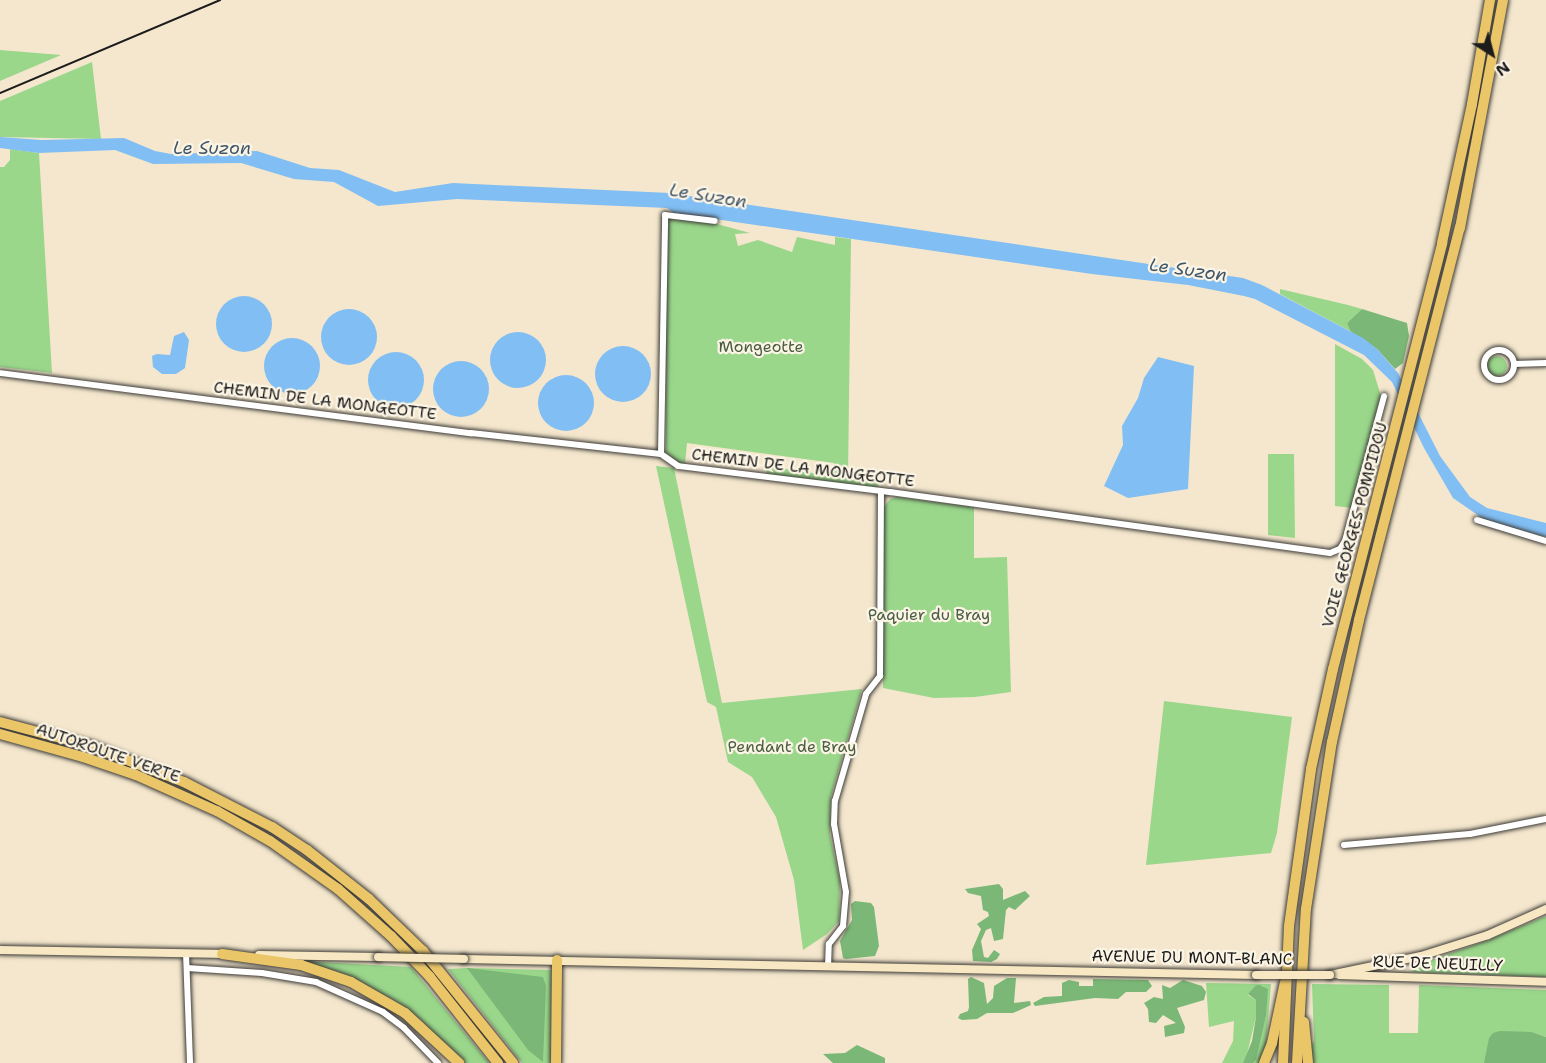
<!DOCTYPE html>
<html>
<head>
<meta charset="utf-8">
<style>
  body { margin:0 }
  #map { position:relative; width:1546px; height:1063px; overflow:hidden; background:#f4e7cd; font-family:"Shantell Sans",sans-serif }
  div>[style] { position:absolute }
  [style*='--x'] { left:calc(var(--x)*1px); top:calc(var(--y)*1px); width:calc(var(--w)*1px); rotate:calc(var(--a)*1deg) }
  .green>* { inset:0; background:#9ad78b }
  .round { border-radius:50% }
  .forest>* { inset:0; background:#7bb877 }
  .water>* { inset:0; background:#81bef4 }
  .roads { filter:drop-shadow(0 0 2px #3c3a37) drop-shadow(0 0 2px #3c3a37) }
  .minor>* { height:6px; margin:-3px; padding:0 3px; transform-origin:3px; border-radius:3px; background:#fff }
  .minor>.ring { margin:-3px; padding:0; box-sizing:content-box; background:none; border:6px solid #fff; border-radius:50% }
  .secondary>* { height:8px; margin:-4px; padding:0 4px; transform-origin:4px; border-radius:4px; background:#f7e8c3 }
  .trunk>* { height:10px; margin:-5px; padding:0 5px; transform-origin:5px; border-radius:5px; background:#eac669 }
  .motorway>* { height:10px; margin:-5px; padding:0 5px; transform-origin:5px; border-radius:5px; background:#eac669 }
  .rail>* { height:2px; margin:-1px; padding:0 1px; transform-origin:1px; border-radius:1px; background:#1c1c1c }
  .bridges { filter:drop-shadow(0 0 2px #3c3a37) drop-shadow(0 0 2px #3c3a37) }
  .secondary-bridge>* { height:8px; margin:-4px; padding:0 4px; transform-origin:4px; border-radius:4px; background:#f7e8c3 }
  span { translate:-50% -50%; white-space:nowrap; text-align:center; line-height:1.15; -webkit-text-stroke:4.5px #fcf5e5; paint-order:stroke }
  .park-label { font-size:16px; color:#485d43 }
  .street-label { font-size:16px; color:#1c1c1c }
  .water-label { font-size:18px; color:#3f5568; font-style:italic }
  .north { position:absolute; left:1462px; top:24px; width:60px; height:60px; -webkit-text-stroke:4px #fcf5e5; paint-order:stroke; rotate:144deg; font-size:16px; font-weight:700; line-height:24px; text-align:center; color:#1c1c1c }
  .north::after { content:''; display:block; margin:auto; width:21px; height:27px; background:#1c1c1c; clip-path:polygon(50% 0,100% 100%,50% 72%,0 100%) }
</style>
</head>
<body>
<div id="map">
  <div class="green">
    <div style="clip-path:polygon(0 50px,61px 55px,0 81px)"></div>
    <div style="clip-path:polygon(92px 62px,101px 139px,0 137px,0 101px)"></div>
    <div style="clip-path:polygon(10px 149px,39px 153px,52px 373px,0 367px,0 167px,4px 167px,10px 160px)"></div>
    <div style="clip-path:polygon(670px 217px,717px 224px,750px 233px,735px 234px,738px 246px,758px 240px,792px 252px,797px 237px,835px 245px,835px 237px,851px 239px,848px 479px,879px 483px,877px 489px,767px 474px,765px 469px,766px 466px,833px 476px,834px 463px,687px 443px,685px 464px,675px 461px,666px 452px,666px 225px)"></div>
    <div style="clip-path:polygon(1280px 289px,1348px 305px,1362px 309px,1347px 323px,1350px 331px,1280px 294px)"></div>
    <div style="clip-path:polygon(1335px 344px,1362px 359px,1373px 370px,1381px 396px,1352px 508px,1335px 506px)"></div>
    <div class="round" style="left:1487px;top:356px;width:20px;height:20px"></div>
    <div style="clip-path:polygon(1268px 454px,1294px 454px,1295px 538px,1268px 535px)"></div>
    <div style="clip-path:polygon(656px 466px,674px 468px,722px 703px,862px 689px,831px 796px,830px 835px,840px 882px,839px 921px,827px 934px,803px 950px,794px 880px,776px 817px,752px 777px,728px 762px,716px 707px,707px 702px)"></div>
    <div style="clip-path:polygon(897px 497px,974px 507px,974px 558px,1007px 557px,1011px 692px,975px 697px,934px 698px,883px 688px,884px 507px,890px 499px)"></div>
    <div style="clip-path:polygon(1164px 701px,1292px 717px,1277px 833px,1271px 853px,1146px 865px)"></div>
    <div style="clip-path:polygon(1546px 916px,1546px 977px,1412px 972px,1412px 967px,1416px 965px,1486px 941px)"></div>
    <div style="clip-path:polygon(301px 961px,411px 967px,489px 1063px,463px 1063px,422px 1021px,397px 1002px,353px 979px)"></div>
    <div style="clip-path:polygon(467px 968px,551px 970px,551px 1063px,522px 1063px,448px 969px)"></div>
    <div style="clip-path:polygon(1206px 983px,1271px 984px,1266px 1045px,1260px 1063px,1253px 1063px,1266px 1016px,1255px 986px,1248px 995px,1256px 1000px,1256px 1017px,1246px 1058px,1243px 1063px,1222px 1063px,1233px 1041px,1234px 1021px,1209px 1027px)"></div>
    <div style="clip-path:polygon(1312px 984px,1389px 985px,1389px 1033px,1418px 1033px,1419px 985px,1546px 990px,1546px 1037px,1532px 1032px,1484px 1063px,1313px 1063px,1310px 1048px,1314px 1041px)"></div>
  </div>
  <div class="forest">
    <div style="clip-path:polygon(1362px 309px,1407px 323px,1409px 336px,1403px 363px,1395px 369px,1377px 349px,1350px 331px,1347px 323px)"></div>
    <div style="clip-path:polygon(999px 884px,1003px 889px,1003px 900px,1025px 891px,1030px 896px,1015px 910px,1009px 907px,1006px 910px,1003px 939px,994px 941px,991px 928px,986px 930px,981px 941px,984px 957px,988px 958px,994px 950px,1000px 954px,997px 959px,991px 962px,973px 961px,972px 950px,981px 929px,977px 924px,989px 916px,988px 912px,983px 910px,981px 896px,968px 893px,965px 889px)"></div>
    <div style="clip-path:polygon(855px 901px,871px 903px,874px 907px,879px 946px,875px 956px,846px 959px,843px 958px,840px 941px,852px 920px,851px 904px)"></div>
    <div style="clip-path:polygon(467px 968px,543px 977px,546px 986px,543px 1062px,528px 1050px)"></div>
    <div style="clip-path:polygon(971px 977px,984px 983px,987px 1004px,993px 998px,994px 986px,1007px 978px,1016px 978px,1014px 1003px,1030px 1001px,1031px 1005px,1013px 1013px,987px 1013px,977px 1019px,962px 1020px,958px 1018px,960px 1014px,968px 1011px,969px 1007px,968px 979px)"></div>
    <div style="clip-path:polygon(1093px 979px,1148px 980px,1152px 986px,1146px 992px,1126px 992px,1118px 999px,1095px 998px,1035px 1006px,1033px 1003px,1044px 997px,1062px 996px,1062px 983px,1069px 980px,1079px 982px,1079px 986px,1093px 986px)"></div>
    <div style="clip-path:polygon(1183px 980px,1202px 986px,1206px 992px,1204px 1000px,1177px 1008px,1185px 1027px,1184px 1033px,1165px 1037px,1164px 1026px,1176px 1023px,1163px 1015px,1156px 1023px,1149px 1022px,1148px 1009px,1144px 1003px,1154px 997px,1163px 999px,1162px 985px,1170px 988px)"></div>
    <div style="clip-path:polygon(1259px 985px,1268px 989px,1266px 1016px,1256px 1059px,1253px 1063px,1243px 1063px,1252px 1041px,1256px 1017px,1256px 1000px,1248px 994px,1255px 986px)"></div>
    <div style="clip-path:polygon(1500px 1031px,1532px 1032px,1546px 1037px,1546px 1063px,1484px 1063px,1489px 1038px,1493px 1033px)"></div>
    <div style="clip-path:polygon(857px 1045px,885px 1058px,885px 1063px,833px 1063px,823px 1054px,845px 1053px)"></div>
  </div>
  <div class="water">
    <div style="clip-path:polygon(0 137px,42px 140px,124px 138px,155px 151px,171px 154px,257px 151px,310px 168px,339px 170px,395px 192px,453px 183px,670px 193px,1243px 278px,1262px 285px,1363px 338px,1377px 349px,1398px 373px,1440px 456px,1470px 497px,1487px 508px,1546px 523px,1546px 537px,1485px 520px,1453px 498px,1424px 448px,1392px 382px,1364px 355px,1255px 299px,1244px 296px,1188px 285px,1092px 274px,674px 213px,667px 208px,457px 199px,378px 206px,334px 182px,294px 179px,241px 163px,153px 164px,115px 150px,39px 153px,0 148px)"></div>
    <div class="round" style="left:216px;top:296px;width:56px;height:56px"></div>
    <div class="round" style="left:321px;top:309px;width:56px;height:56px"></div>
    <div class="round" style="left:490px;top:332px;width:56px;height:56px"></div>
    <div style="clip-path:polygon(184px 332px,189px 340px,185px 368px,176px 374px,162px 374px,153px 367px,152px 356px,157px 354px,170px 355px,174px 336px)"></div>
    <div class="round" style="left:264px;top:338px;width:56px;height:56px"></div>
    <div class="round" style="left:595px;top:346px;width:56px;height:56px"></div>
    <div class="round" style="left:368px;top:352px;width:56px;height:56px"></div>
    <div style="clip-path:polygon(1158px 357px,1194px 366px,1188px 489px,1128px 498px,1104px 486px,1123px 445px,1122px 426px,1138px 398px,1144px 378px)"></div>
    <div class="round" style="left:433px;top:361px;width:56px;height:56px"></div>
    <div class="round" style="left:538px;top:375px;width:56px;height:56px"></div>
  </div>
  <div class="roads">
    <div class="minor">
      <div class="ring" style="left:1484px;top:350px;width:24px;height:24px"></div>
      <div style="--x:1514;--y:364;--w:32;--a:-2"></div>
      <div style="--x:0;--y:373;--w:475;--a:7.3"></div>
      <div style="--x:471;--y:433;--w:191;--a:6.3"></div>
      <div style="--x:661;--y:454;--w:21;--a:35"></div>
      <div style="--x:678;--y:466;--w:214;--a:7"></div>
      <div style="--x:890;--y:492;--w:444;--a:7.9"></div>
      <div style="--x:1330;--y:553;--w:11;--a:-22"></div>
      <div style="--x:1340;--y:549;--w:9;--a:-58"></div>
      <div style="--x:1345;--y:541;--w:150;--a:-74.9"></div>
      <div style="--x:661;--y:454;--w:239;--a:-89"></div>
      <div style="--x:665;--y:215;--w:50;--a:6.8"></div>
      <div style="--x:1477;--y:520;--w:72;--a:16.9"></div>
      <div style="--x:1344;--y:845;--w:126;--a:-5"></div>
      <div style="--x:1470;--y:834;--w:77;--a:-11.2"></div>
      <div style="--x:186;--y:953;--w:110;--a:87.9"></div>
      <div style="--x:828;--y:967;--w:23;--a:-88"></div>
      <div style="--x:829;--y:944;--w:23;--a:-52"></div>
      <div style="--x:843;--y:926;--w:34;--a:-85"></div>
      <div style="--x:846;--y:892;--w:69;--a:-100"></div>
      <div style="--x:834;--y:824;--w:23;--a:-88"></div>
      <div style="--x:835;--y:801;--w:111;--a:-73.8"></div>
      <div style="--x:866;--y:694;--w:23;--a:-52"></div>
      <div style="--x:880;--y:676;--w:183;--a:-89.7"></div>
      <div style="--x:187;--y:968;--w:75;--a:3.8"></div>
      <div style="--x:262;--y:973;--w:55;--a:9.5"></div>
      <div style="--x:316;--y:982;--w:73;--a:24.1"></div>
      <div style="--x:383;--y:1012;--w:26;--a:37"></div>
      <div style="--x:404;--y:1028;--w:49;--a:45.8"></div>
    </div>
    <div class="secondary">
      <div style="--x:0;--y:950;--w:228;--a:1"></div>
      <div style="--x:259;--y:955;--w:119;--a:1"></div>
      <div style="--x:464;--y:959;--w:792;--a:1.16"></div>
      <div style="--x:1330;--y:975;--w:93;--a:-11.8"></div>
      <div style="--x:1421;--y:956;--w:70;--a:-17.4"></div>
      <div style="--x:1488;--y:935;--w:64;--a:-24.1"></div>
      <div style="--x:1339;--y:975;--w:207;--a:1.9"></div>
    </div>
    <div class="trunk">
      <div style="--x:1304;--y:1022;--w:41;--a:84.4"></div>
      <div style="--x:1283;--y:1063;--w:137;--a:-87.5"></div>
      <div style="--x:1289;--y:926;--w:159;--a:-82"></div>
      <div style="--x:1311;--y:769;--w:102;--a:-77.6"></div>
      <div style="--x:1333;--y:669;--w:440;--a:-75.6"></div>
      <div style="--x:1442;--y:243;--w:142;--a:-77.8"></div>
      <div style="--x:1472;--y:104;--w:106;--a:-80.2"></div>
      <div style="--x:1297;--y:1063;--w:154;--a:-86.7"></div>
      <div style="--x:1306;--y:909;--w:169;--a:-81.2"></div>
      <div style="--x:1332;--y:742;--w:125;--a:-77.5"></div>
      <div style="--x:1359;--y:620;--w:405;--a:-75.6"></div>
      <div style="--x:1460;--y:228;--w:232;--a:-79.3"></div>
    </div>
    <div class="motorway">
      <div style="--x:0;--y:722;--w:94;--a:14.8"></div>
      <div style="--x:91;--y:746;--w:100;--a:21.2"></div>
      <div style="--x:184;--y:782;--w:99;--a:27.1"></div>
      <div style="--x:272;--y:827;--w:42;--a:33.3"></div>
      <div style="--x:307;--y:850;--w:79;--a:38.3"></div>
      <div style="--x:369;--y:899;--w:75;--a:43.9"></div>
      <div style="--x:423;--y:951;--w:144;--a:51.2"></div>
      <div style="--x:0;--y:734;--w:86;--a:15.5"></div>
      <div style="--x:83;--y:757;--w:56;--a:18.8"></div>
      <div style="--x:136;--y:775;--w:89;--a:24"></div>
      <div style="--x:217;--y:811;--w:61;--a:29.5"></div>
      <div style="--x:270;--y:841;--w:83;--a:35.2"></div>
      <div style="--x:338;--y:889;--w:71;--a:41.6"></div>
      <div style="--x:391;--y:936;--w:57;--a:46.4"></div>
      <div style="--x:430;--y:977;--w:110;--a:51.7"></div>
      <div style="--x:222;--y:954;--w:80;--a:7.9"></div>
      <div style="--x:301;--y:965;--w:53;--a:18.8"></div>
      <div style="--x:351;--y:982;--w:62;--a:29.9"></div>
      <div style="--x:405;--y:1013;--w:74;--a:42.8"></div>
      <div style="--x:556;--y:1063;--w:103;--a:-89.4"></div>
      <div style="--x:1264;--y:1063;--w:22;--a:-68"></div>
      <div style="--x:1272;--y:1043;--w:62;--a:-78"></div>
    </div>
  </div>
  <div class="rail">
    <div style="--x:0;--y:93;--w:239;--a:-22.9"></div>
  </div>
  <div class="bridges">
    <div class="secondary-bridge">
      <div style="--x:378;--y:957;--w:86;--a:1.3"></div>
      <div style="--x:1256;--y:975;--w:74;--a:0"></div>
    </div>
  </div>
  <div class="park-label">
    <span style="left:761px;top:347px">Mongeotte</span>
    <span style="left:929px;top:615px">Paquier du Bray</span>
    <span style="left:792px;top:747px">Pendant de Bray</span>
  </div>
  <div class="street-label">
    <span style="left:325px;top:401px;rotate:7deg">CHEMIN DE LA MONGEOTTE</span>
    <span style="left:803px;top:468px;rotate:7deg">CHEMIN DE LA MONGEOTTE</span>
    <span style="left:1355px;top:525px;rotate:-75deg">VOIE GEORGES POMPIDOU</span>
    <span style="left:108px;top:753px;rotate:19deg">AUTOROUTE VERTE</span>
    <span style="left:1192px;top:958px;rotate:1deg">AVENUE DU MONT-BLANC</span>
    <span style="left:1438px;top:964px;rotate:2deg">RUE DE NEUILLY</span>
  </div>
  <div class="water-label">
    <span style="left:212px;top:148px">Le Suzon</span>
    <span style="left:708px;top:196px;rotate:9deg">Le Suzon</span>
    <span style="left:1188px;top:270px;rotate:8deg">Le Suzon</span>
  </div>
  <div class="north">N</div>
</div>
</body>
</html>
